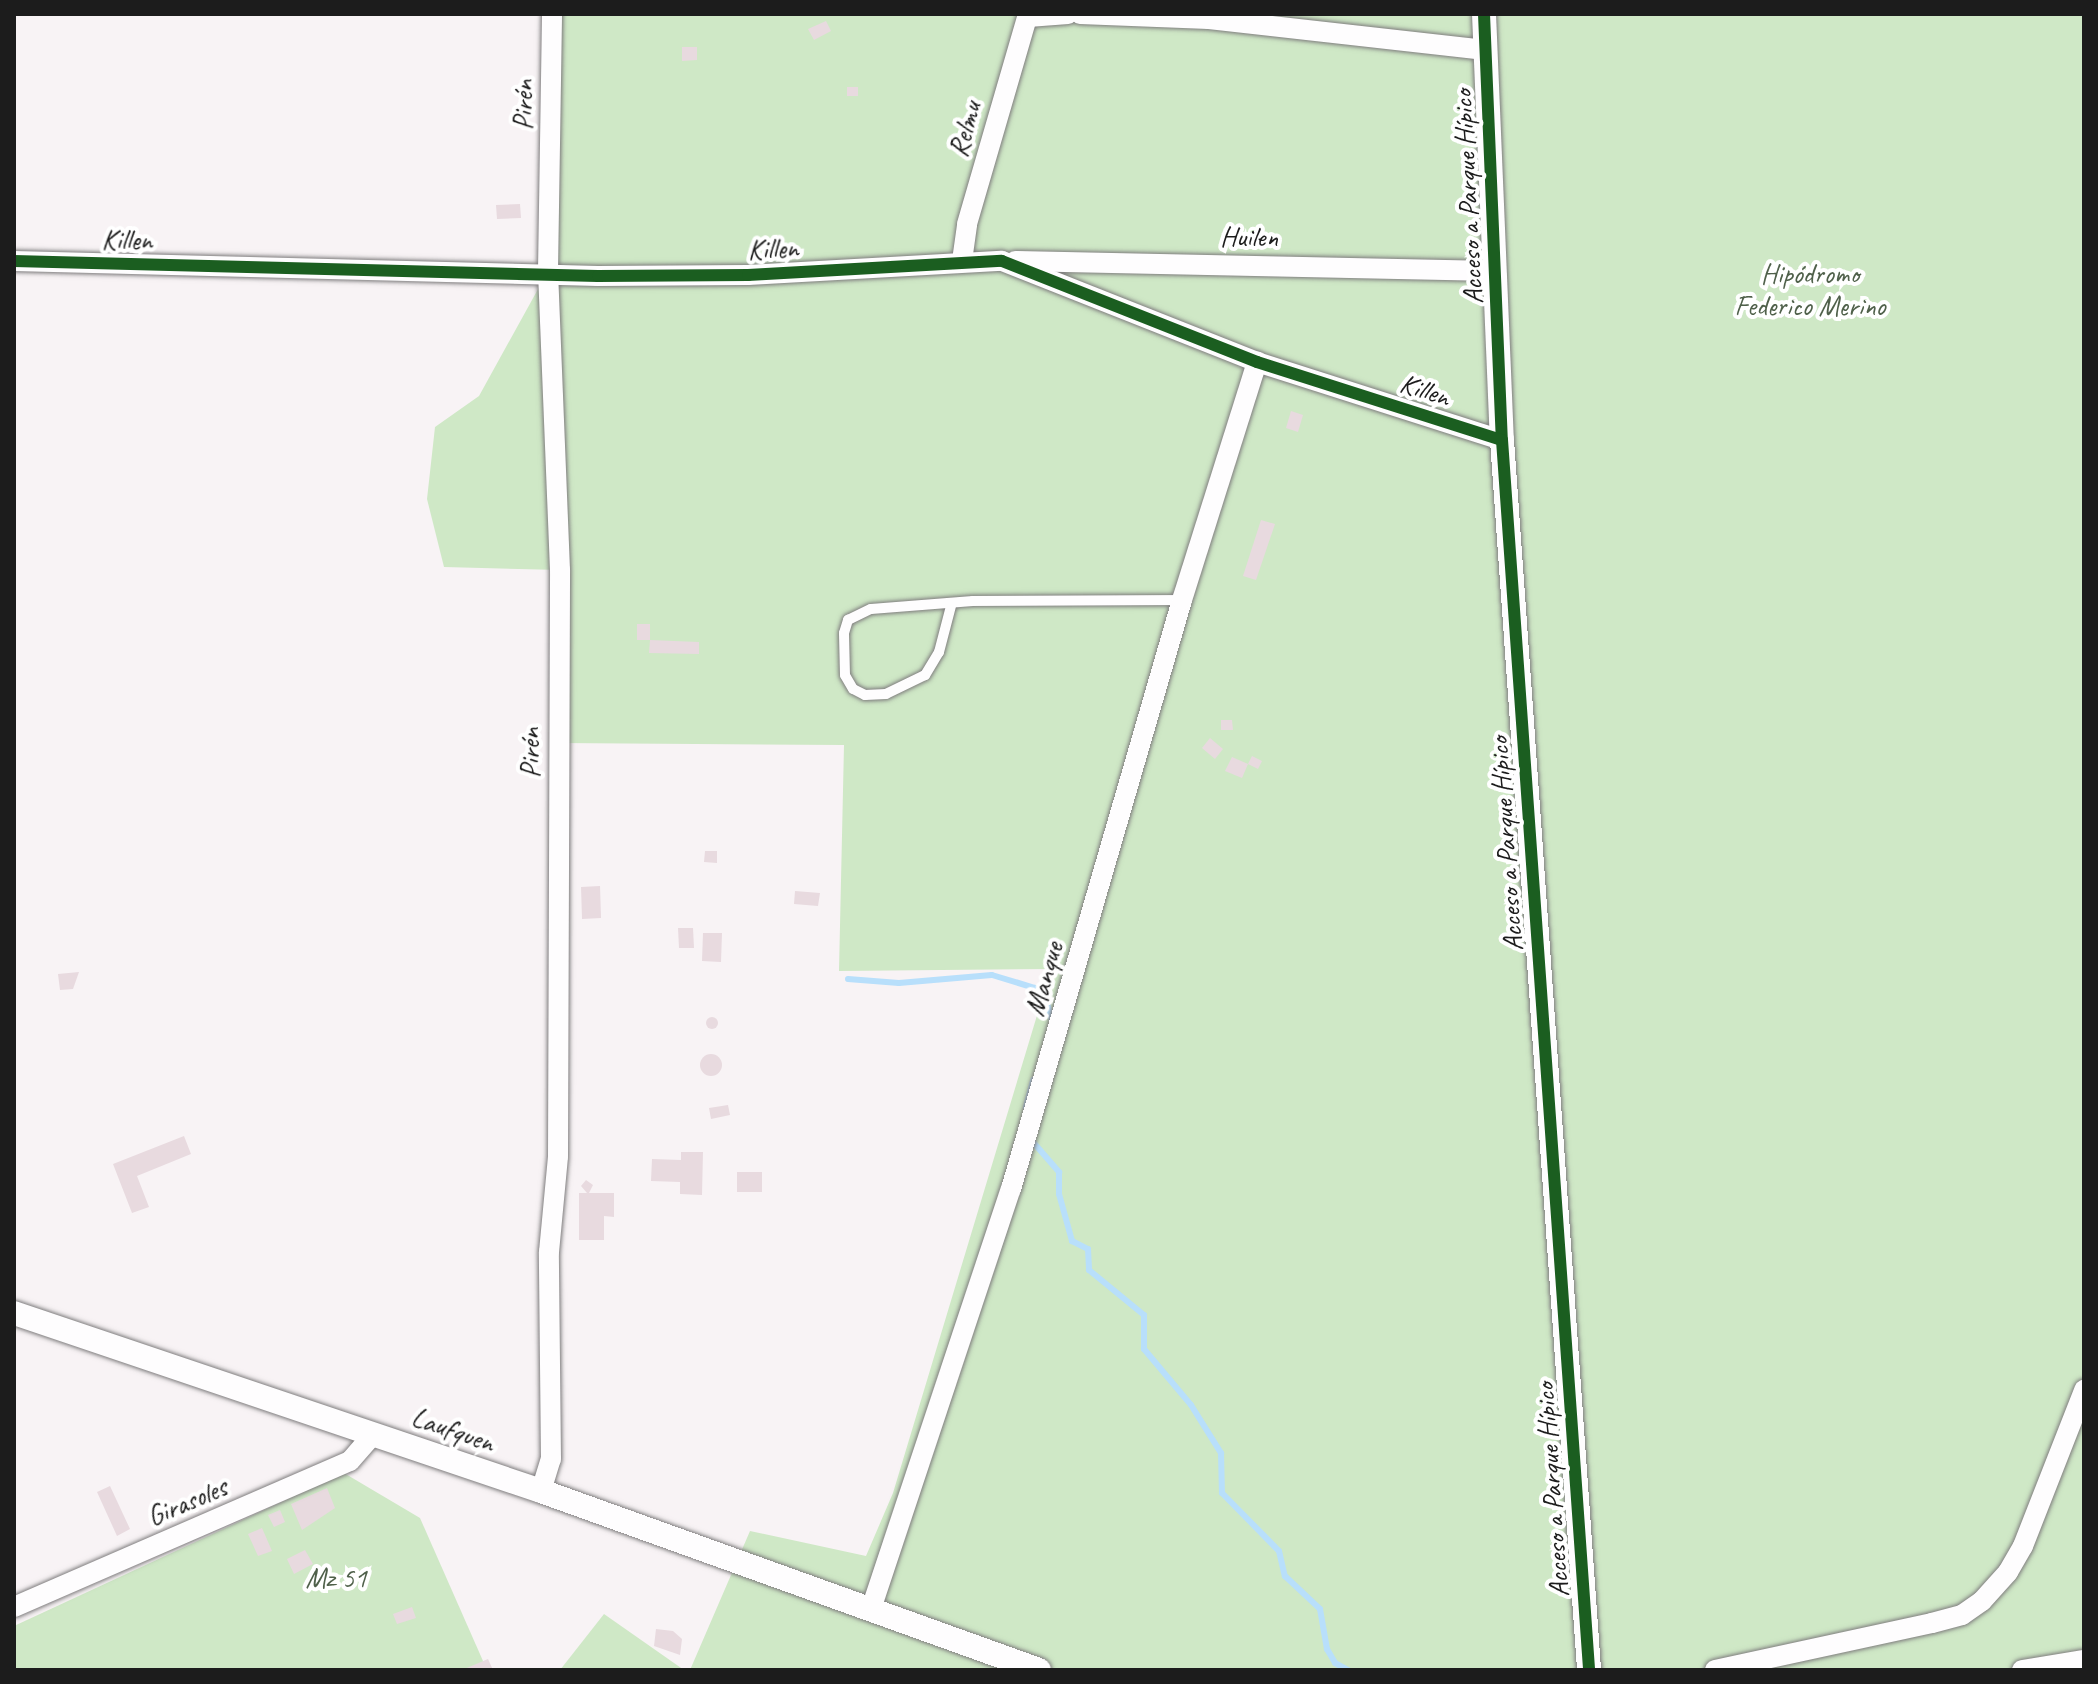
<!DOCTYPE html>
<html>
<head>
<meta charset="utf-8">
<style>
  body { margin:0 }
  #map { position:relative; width:2098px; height:1684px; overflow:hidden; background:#f8f3f5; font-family:Caveat,sans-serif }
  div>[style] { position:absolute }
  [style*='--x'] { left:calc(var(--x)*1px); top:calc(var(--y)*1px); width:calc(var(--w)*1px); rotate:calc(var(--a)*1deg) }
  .green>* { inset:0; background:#cfe8c6 }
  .stream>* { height:6px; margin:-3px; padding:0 3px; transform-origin:3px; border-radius:3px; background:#b8dffb }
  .building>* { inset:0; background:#e8dadf }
  .round { border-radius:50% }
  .roads { filter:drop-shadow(0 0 2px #7f7d7e) drop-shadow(0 0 2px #7f7d7e) }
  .service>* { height:10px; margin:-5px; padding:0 5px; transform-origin:5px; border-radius:5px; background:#fefdfe }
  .minor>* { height:20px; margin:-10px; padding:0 10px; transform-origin:10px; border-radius:10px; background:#fefdfe }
  .tertiary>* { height:24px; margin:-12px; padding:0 12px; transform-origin:12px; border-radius:12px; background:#fefdfe }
  .cycleway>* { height:12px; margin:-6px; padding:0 6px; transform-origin:6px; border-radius:6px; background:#1b5e20 }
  span { translate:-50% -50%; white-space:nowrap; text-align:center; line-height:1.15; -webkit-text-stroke:8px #fff; paint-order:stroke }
  .street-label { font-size:28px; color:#1c1c1c }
  .park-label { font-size:28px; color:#4f604a }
  .frame { position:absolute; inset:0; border:16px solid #1c1c1c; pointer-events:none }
</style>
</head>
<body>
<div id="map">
  <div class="green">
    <div style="clip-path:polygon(552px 14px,2084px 14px,2084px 1670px,690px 1670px,750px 1531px,866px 1556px,893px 1493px,1051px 969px,839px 971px,844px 745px,558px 743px,560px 570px,444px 567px,427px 499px,435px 427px,479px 396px,548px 271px)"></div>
    <div style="clip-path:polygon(344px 1473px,420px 1518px,487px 1670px,14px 1670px,14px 1626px)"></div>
    <div style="clip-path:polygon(604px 1614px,684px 1670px,560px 1670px)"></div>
  </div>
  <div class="stream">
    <div style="--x:848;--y:979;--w:51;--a:4.5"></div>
    <div style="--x:899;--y:983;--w:93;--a:-4.9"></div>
    <div style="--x:992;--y:975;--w:45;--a:16.8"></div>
    <div style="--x:1035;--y:988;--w:13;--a:39"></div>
    <div style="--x:1045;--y:996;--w:25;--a:74"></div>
    <div style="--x:1026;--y:1107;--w:28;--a:-75"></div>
    <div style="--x:1033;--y:1142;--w:40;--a:49"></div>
    <div style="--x:1059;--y:1172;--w:22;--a:90"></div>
    <div style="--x:1059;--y:1194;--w:49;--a:74.5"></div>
    <div style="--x:1072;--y:1241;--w:18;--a:27"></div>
    <div style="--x:1088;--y:1249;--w:21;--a:87"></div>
    <div style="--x:1089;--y:1270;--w:71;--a:39.3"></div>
    <div style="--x:1144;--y:1315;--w:34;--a:90"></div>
    <div style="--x:1144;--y:1349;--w:73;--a:50"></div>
    <div style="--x:1191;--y:1405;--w:57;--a:58"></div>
    <div style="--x:1221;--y:1453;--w:40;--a:88.6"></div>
    <div style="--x:1222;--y:1493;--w:81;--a:45.5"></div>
    <div style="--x:1279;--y:1551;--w:26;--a:77"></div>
    <div style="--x:1285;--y:1576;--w:48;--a:43.3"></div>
    <div style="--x:1320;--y:1609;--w:41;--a:80.1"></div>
    <div style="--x:1327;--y:1649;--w:16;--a:60"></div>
    <div style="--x:1335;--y:1663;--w:15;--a:28"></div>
  </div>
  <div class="building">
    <div style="clip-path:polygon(826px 21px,831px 31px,814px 40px,808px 29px)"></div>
    <div style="clip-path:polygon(682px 47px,697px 47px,697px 60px,682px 61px)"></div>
    <div style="clip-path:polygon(847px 87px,858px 87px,858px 96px,847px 96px)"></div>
    <div style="clip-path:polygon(520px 204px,521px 218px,497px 219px,496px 205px)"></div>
    <div style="clip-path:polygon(1291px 411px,1303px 415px,1298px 432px,1286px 428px)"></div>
    <div style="clip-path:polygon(1261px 520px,1275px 524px,1256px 580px,1243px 576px)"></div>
    <div style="clip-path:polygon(637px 624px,650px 624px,650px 640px,637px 640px)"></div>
    <div style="clip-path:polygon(650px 640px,699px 642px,699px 654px,649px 653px)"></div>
    <div style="clip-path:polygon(1221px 720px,1232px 720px,1233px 730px,1221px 730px)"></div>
    <div style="clip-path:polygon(1210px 738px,1223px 749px,1215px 759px,1202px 748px)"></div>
    <div style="clip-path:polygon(1252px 756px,1262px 761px,1258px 769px,1248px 764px)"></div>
    <div style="clip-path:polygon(1232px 757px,1248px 764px,1242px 778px,1225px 771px)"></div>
    <div style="clip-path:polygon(705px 851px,717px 851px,717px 863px,704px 862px)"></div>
    <div style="clip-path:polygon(600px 886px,601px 918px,582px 919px,581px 887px)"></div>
    <div style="clip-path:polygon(795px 891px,820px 893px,818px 906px,794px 904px)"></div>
    <div style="clip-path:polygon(678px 928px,693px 928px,694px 948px,679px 948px)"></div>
    <div style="clip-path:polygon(703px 933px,722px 933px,721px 962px,702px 961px)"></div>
    <div style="clip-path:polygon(79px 972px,73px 989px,60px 990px,58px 974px)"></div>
    <div class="round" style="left:706px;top:1017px;width:12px;height:12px"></div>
    <div class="round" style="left:700px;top:1054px;width:22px;height:22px"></div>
    <div style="clip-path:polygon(728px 1105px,730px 1115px,711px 1119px,709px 1108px)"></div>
    <div style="clip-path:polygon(184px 1136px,191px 1154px,137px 1176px,149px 1207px,132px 1213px,113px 1164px)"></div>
    <div style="clip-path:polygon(681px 1152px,703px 1152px,702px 1195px,680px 1194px,680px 1182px,651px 1181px,652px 1159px,681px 1160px)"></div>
    <div style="clip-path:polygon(737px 1172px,762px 1172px,762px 1192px,737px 1192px)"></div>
    <div style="clip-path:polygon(586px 1180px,593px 1185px,589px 1193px,614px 1193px,614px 1217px,604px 1216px,604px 1240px,579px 1240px,579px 1193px,587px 1193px,581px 1186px)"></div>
    <div style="clip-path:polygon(110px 1486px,130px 1529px,117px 1536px,97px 1492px)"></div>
    <div style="clip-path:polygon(327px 1488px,335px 1508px,302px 1530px,291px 1504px)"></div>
    <div style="clip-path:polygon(280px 1510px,285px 1522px,274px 1527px,268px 1515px)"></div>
    <div style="clip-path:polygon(262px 1528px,272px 1551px,258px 1556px,248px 1534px)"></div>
    <div style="clip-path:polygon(305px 1550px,313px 1564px,294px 1574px,287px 1559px)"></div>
    <div style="clip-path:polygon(412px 1607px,416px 1618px,397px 1624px,393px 1614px)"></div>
    <div style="clip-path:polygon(656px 1629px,673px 1631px,682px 1639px,680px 1655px,654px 1646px)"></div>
    <div style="clip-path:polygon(488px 1659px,493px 1670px,462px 1670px)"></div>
  </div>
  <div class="roads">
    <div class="service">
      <div style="--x:951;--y:606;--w:48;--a:104.6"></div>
      <div style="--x:939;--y:652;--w:27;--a:121"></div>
      <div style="--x:925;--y:675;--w:43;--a:154"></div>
      <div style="--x:886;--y:694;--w:21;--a:177"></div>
      <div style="--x:865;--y:695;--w:13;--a:-153"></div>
      <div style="--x:853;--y:689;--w:16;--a:-120"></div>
      <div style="--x:845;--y:675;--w:42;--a:-91.4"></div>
      <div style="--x:844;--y:633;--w:14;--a:-73"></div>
      <div style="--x:848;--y:620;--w:25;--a:-26"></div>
      <div style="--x:871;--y:609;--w:102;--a:-4.5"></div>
      <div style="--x:973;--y:601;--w:209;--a:-0.3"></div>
    </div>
    <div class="minor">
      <div style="--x:1080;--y:14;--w:129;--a:2.2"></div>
      <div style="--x:1209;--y:19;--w:278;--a:6.4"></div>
      <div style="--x:1028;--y:17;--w:40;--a:-4.3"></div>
      <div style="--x:14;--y:261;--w:584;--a:1.47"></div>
      <div style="--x:598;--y:276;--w:150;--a:-0.4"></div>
      <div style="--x:748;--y:275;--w:254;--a:-3.2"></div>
      <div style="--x:1002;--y:261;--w:274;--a:21.6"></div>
      <div style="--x:1257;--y:362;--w:257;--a:17.7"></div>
      <div style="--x:962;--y:261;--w:37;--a:-82"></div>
      <div style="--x:967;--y:224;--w:219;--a:-73.8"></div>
      <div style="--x:1015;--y:261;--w:480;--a:1.2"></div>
      <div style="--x:541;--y:1491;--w:34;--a:-73"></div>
      <div style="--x:551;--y:1459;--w:207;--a:-90.6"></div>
      <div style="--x:549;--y:1252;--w:96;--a:-84.6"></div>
      <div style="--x:558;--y:1156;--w:586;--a:-89.8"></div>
      <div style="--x:560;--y:570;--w:299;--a:-92.3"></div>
      <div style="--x:548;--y:271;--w:257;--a:-89.1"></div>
      <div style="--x:14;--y:1607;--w:366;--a:-23.5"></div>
      <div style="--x:350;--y:1461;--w:35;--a:-49"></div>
      <div style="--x:871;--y:1609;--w:443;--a:-71.6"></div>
      <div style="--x:1011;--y:1189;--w:613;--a:-73.81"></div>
      <div style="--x:1182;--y:600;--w:250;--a:-72.5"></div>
      <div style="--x:1715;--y:1670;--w:222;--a:-12.2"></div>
      <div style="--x:1932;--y:1623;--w:31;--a:-15"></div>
      <div style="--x:1962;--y:1615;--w:24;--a:-35"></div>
      <div style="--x:1982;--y:1601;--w:39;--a:-48"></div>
      <div style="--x:2008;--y:1572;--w:30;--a:-60"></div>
      <div style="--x:2023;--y:1546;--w:168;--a:-68.6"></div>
      <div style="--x:2022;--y:1670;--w:63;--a:-9.2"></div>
    </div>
    <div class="tertiary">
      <div style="--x:1484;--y:14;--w:426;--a:87.6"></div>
      <div style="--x:1502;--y:440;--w:1233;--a:85.95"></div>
      <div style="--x:14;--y:1313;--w:556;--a:18.66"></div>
      <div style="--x:541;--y:1491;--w:529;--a:19.77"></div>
    </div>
  </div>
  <div class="cycleway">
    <div style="--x:1484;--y:14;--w:426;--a:87.6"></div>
    <div style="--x:1502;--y:440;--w:1233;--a:85.95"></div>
    <div style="--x:14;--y:261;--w:584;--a:1.47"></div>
    <div style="--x:598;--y:276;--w:150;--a:-0.4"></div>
    <div style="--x:748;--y:275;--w:254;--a:-3.2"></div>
    <div style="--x:1002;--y:261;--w:274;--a:21.6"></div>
    <div style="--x:1257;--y:362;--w:257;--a:17.7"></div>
  </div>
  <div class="street-label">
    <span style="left:523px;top:105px;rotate:-89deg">Pirén</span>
    <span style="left:965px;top:129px;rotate:-74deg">Relmu</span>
    <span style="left:1468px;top:197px;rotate:-93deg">Acceso a Parque Hípico</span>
    <span style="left:1249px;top:237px;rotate:1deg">Huilen</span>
    <span style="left:127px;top:240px;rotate:1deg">Killen</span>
    <span style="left:773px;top:249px;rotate:-2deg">Killen</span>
    <span style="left:1425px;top:390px;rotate:18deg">Killen</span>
    <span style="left:530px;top:753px;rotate:-90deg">Pirén</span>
    <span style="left:1506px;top:844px;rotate:-94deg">Acceso a Parque Hípico</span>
    <span style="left:1044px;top:979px;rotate:-74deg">Manque</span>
    <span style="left:453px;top:1430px;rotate:19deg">Laufquen</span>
    <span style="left:1552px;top:1490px;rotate:-94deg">Acceso a Parque Hípico</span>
    <span style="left:187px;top:1502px;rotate:-23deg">Girasoles</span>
  </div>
  <div class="park-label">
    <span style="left:1810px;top:290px">Hipódromo<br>Federico Merino</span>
    <span style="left:336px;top:1578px">Mz 51</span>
  </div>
  <div class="frame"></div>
</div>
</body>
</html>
